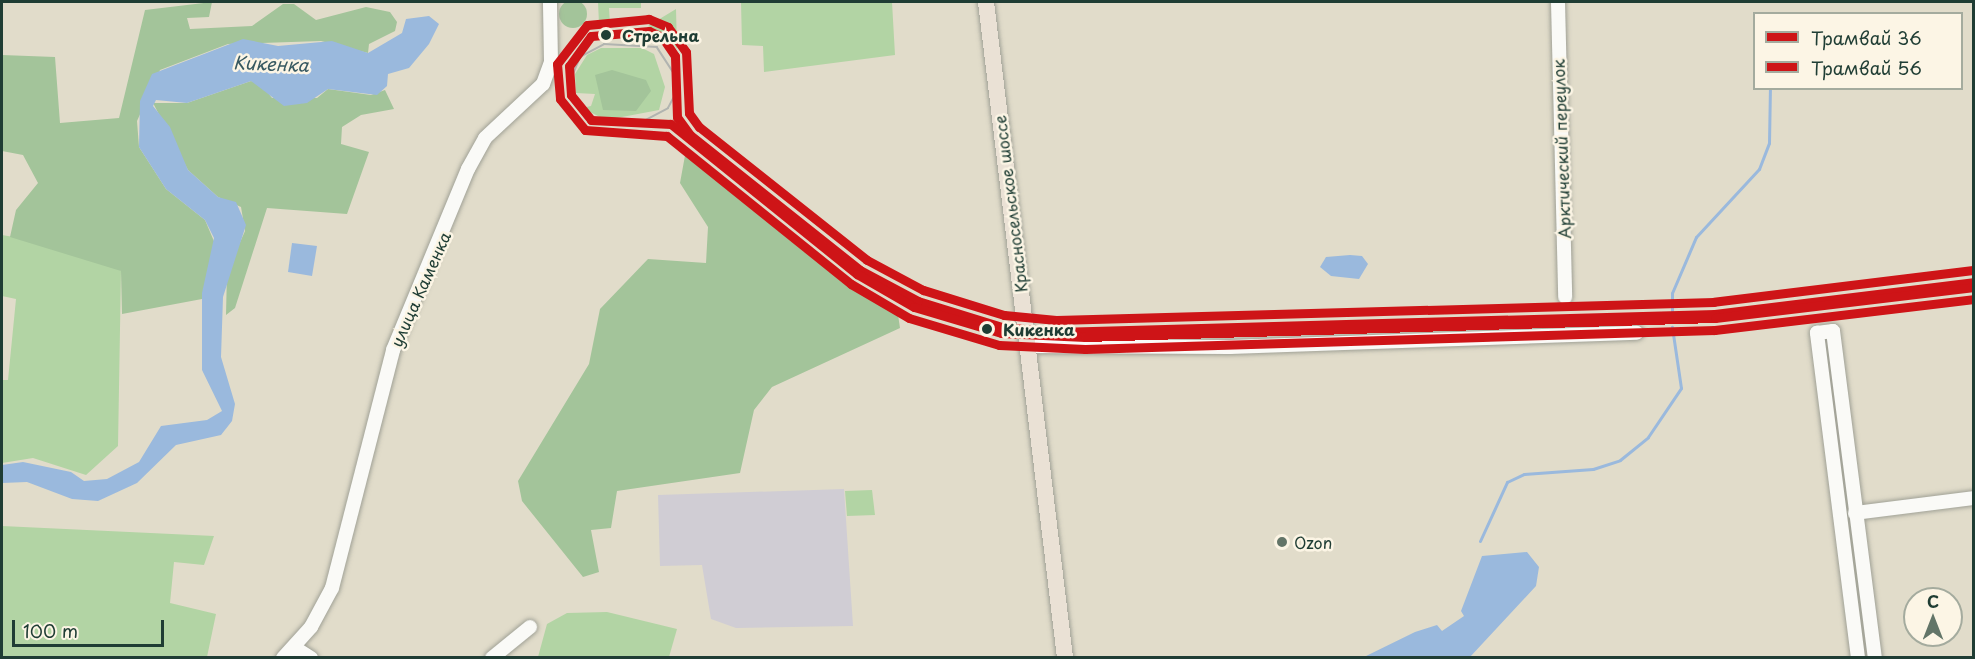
<!DOCTYPE html>
<html>
<head>
<meta charset="utf-8">
<style>
  body { margin:0 }
  #map { position:relative; width:1975px; height:659px; overflow:hidden; background:#e1dcca; font-family:"Playpen Sans",sans-serif }
  div>[style] { position:absolute }
  [style*='--x'] { left:calc(var(--x)*1px); top:calc(var(--y)*1px); width:calc(var(--w)*1px); rotate:calc(var(--a)*1deg) }
  .industrial>* { inset:0; background:#d0cdd4 }
  .green>* { inset:0; background:#b2d4a4 }
  .forest>* { inset:0; background:#a3c49a }
  .round { border-radius:50% }
  .water>* { inset:0; background:#9ab9dd }
  .stream>* { height:3px; margin:-1.5px; padding:0 1.5px; transform-origin:1.5px; border-radius:1.5px; background:#9ab9dd }
  .roads { filter:drop-shadow(0 0 2px #a0a196) drop-shadow(0 0 2px #a0a196) }
  .minor>* { height:14px; margin:-7px; padding:0 7px; transform-origin:7px; border-radius:7px; background:#fafaf7 }
  .major>* { height:16px; margin:-8px; padding:0 8px; transform-origin:8px; border-radius:8px; background:#eae1d5 }
  .tram>* { height:1.5px; margin:-0.75px; padding:0 0.75px; transform-origin:0.75px; border-radius:0.75px; background:#b1b4b0 }
  .tram-1>* { height:9px; margin:-4.5px; padding:0 4.5px; transform-origin:4.5px; border-radius:4.5px; background:#ce1417 }
  .tram-2>* { height:9px; margin:-4.5px; padding:0 4.5px; transform-origin:4.5px; border-radius:4.5px; background:#ce1417 }
  .dots>* { width:16px; height:16px; translate:-50% -50%; box-sizing:border-box; border:3px solid #fcf5e5; border-radius:50% }
  span { translate:-50% -50%; white-space:nowrap; text-align:center; line-height:1.15; -webkit-text-stroke:5px #fcf5e5; paint-order:stroke }
  .stop-label { font-size:16px; color:#1f3d34; font-weight:700 }
  .left { translate:0 -50%; text-align:left }
  .street-label { font-size:16px; color:#1f3d34 }
  .poi-label { font-size:16px; color:#1f3d34 }
  .water-label { font-size:18px; color:#365860; font-style:italic }
  .frame { position:absolute; inset:0; border:3px solid #1f3d34; pointer-events:none }
  .legend { position:absolute; left:1753px; top:12px; width:210px; height:78px; box-sizing:border-box; background:#fcf5e5; border:2px solid #a4ab9e; margin:0; padding:8px 10px; list-style:none; font-size:18px; color:#1f3d34 }
  .legend li { display:flex; align-items:center; gap:12px; height:30px }
  .legend b { width:30px; border:2px solid #a4ab9e }
  .north { position:absolute; left:1903px; top:587px; width:60px; height:60px; box-sizing:border-box; background:#fcf5e5; border:2px solid #a4ab9e; border-radius:50%; rotate:0deg; font-size:16px; font-weight:700; line-height:24px; text-align:center; color:#1f3d34 }
  .north::after { content:''; display:block; margin:auto; width:21px; height:27px; background:#637568; clip-path:polygon(50% 0,100% 100%,50% 72%,0 100%) }
  .scale { position:absolute; left:12px; top:620px; width:152px; height:27px; box-sizing:border-box; border:3px solid #1f3d34; border-top:0; padding-left:8px; font-size:18px; line-height:21px; white-space:nowrap; color:#1f3d34; -webkit-text-stroke:4px #fcf5e5; paint-order:stroke }
</style>
</head>
<body>
<div id="map">
  <div class="industrial">
    <div style="clip-path:polygon(844px 489px,853px 626px,736px 628px,711px 619px,702px 565px,660px 566px,658px 495px)"></div>
  </div>
  <div class="green">
    <div style="clip-path:polygon(598px 2px,641px 2px,641px 8px,609px 8px,610px 24px,599px 24px)"></div>
    <div style="clip-path:polygon(741px 2px,892px 2px,895px 55px,764px 72px,763px 46px,742px 45px)"></div>
    <div style="clip-path:polygon(676px 9px,677px 49px,671px 39px,648px 26px)"></div>
    <div style="clip-path:polygon(601px 48px,642px 48px,654px 54px,665px 87px,659px 110px,606px 120px,582px 108px,591px 106px,595px 94px,576px 93px,575px 74px,587px 55px)"></div>
    <div style="clip-path:polygon(65px 209px,121px 271px,118px 446px,86px 475px,33px 458px,2px 463px,2px 380px,8px 380px,16px 299px,2px 296px,2px 235px,37px 241px)"></div>
    <div style="clip-path:polygon(872px 490px,875px 515px,847px 516px,845px 491px)"></div>
    <div style="clip-path:polygon(2px 526px,214px 536px,204px 565px,174px 562px,170px 603px,216px 614px,207px 657px,2px 657px)"></div>
    <div style="clip-path:polygon(607px 612px,677px 629px,669px 657px,538px 657px,547px 624px,567px 613px)"></div>
  </div>
  <div class="forest">
    <div class="round" style="left:559px;top:0;width:28px;height:28px"></div>
    <div style="clip-path:polygon(212px 2px,209px 17px,187px 18px,190px 29px,252px 26px,283px 4px,294px 4px,316px 20px,366px 7px,390px 12px,397px 22px,395px 31px,369px 44px,368px 53px,321px 41px,228px 44px,160px 70px,137px 121px,139px 147px,166px 189px,205px 220px,216px 246px,202px 299px,122px 314px,121px 271px,10px 237px,16px 210px,38px 183px,23px 155px,2px 151px,2px 55px,55px 57px,60px 123px,119px 118px,145px 10px)"></div>
    <div style="clip-path:polygon(612px 70px,646px 80px,651px 91px,636px 111px,603px 110px,595px 75px)"></div>
    <div style="clip-path:polygon(251px 81px,262px 85px,272px 98px,317px 98px,328px 89px,371px 95px,385px 90px,394px 109px,361px 115px,342px 127px,341px 144px,369px 152px,347px 214px,267px 208px,235px 308px,226px 315px,227px 272px,245px 231px,241px 207px,218px 197px,188px 170px,153px 103px,187px 103px)"></div>
    <div style="clip-path:polygon(686px 150px,827px 265px,897px 308px,900px 328px,772px 387px,754px 410px,740px 473px,617px 491px,611px 528px,591px 530px,599px 572px,583px 577px,522px 501px,518px 481px,589px 364px,600px 309px,648px 259px,706px 263px,708px 227px,680px 183px)"></div>
  </div>
  <div class="water">
    <div style="clip-path:polygon(429px 16px,439px 24px,429px 44px,409px 68px,388px 74px,387px 86px,377px 95px,328px 89px,307px 103px,284px 106px,251px 81px,187px 103px,156px 100px,153px 106px,170px 127px,188px 170px,218px 197px,236px 202px,246px 225px,223px 297px,221px 357px,235px 404px,232px 421px,221px 435px,176px 445px,137px 483px,98px 501px,72px 499px,27px 482px,2px 483px,2px 465px,23px 462px,71px 472px,84px 481px,107px 479px,139px 462px,161px 426px,207px 420px,222px 411px,202px 370px,202px 293px,214px 238px,205px 220px,166px 189px,139px 147px,140px 101px,152px 74px,243px 39px,278px 46px,332px 41px,368px 53px,402px 33px,406px 19px)"></div>
    <div style="clip-path:polygon(292px 243px,317px 246px,312px 276px,288px 272px)"></div>
    <div style="clip-path:polygon(1350px 255px,1362px 256px,1368px 264px,1359px 279px,1331px 276px,1320px 267px,1326px 257px)"></div>
    <div style="clip-path:polygon(1527px 552px,1539px 567px,1536px 586px,1470px 657px,1364px 657px,1415px 632px,1437px 625px,1442px 631px,1464px 616px,1461px 611px,1482px 556px)"></div>
  </div>
  <div class="stream">
    <div style="--x:1672;--y:312;--w:19;--a:-90"></div>
    <div style="--x:1672;--y:293;--w:61;--a:-66.8"></div>
    <div style="--x:1696;--y:237;--w:93;--a:-47.2"></div>
    <div style="--x:1759;--y:169;--w:28;--a:-69"></div>
    <div style="--x:1769;--y:143;--w:55;--a:-89"></div>
    <div style="--x:1480;--y:541;--w:65;--a:-65.4"></div>
    <div style="--x:1507;--y:482;--w:19;--a:-25"></div>
    <div style="--x:1524;--y:474;--w:69;--a:-4.1"></div>
    <div style="--x:1593;--y:469;--w:28;--a:-18"></div>
    <div style="--x:1620;--y:460;--w:36;--a:-39"></div>
    <div style="--x:1648;--y:437;--w:59;--a:-56"></div>
    <div style="--x:1681;--y:388;--w:62;--a:-98.4"></div>
  </div>
  <div class="roads">
    <div class="minor">
      <div style="--x:1558;--y:2;--w:295;--a:88.6"></div>
      <div style="--x:1026;--y:346;--w:204;--a:0.3"></div>
      <div style="--x:1230;--y:347;--w:407;--a:-2"></div>
      <div style="--x:1855;--y:513;--w:120;--a:-7.2"></div>
      <div style="--x:295;--y:648;--w:19;--a:32"></div>
      <div style="--x:283;--y:658;--w:42;--a:-47.9"></div>
      <div style="--x:311;--y:627;--w:44;--a:-61.7"></div>
      <div style="--x:332;--y:588;--w:246;--a:-75.6"></div>
      <div style="--x:393;--y:350;--w:196;--a:-67.5"></div>
      <div style="--x:468;--y:169;--w:35;--a:-61"></div>
      <div style="--x:485;--y:138;--w:79;--a:-43"></div>
      <div style="--x:543;--y:84;--w:23;--a:-70"></div>
      <div style="--x:551;--y:62;--w:60;--a:-91"></div>
      <div style="--x:492;--y:658;--w:49;--a:-39.2"></div>
      <div style="--x:1858;--y:658;--w:328;--a:-97.2"></div>
      <div style="--x:1817;--y:333;--w:16;--a:-7"></div>
      <div style="--x:1833;--y:331;--w:330;--a:82.7"></div>
    </div>
    <div class="major">
      <div style="--x:986;--y:2;--w:661;--a:83.13"></div>
    </div>
  </div>
  <div class="tram">
    <div style="--x:570;--y:81;--w:26;--a:-67"></div>
    <div style="--x:580;--y:57;--w:27;--a:-28"></div>
    <div style="--x:604;--y:44;--w:53;--a:3.2"></div>
    <div style="--x:657;--y:47;--w:35;--a:57"></div>
    <div style="--x:644;--y:121;--w:27;--a:-28"></div>
    <div style="--x:668;--y:108;--w:17;--a:-62"></div>
  </div>
  <div class="tram-1">
    <div style="--x:1974;--y:282;--w:261;--a:173"></div>
    <div style="--x:1715;--y:314;--w:659;--a:178.44"></div>
    <div style="--x:1056;--y:332;--w:54;--a:-174.7"></div>
    <div style="--x:1002;--y:327;--w:88;--a:-162.8"></div>
    <div style="--x:918;--y:301;--w:66;--a:-151.9"></div>
    <div style="--x:860;--y:270;--w:217;--a:-141.5"></div>
    <div style="--x:690;--y:135;--w:22;--a:-126"></div>
    <div style="--x:677;--y:117;--w:61;--a:-91.9"></div>
    <div style="--x:675;--y:56;--w:23;--a:-124"></div>
    <div style="--x:662;--y:37;--w:14;--a:-155"></div>
    <div style="--x:649;--y:31;--w:58;--a:175.1"></div>
    <div style="--x:591;--y:36;--w:37;--a:126"></div>
    <div style="--x:569;--y:66;--w:29;--a:86"></div>
    <div style="--x:571;--y:95;--w:32;--a:51"></div>
    <div style="--x:591;--y:120;--w:80;--a:2.9"></div>
    <div style="--x:671;--y:124;--w:239;--a:38.9"></div>
    <div style="--x:857;--y:274;--w:66;--a:30.1"></div>
    <div style="--x:914;--y:307;--w:91;--a:16.6"></div>
    <div style="--x:1001;--y:333;--w:84;--a:2.7"></div>
    <div style="--x:1085;--y:337;--w:630;--a:-1.73"></div>
    <div style="--x:1715;--y:318;--w:261;--a:-6.8"></div>
  </div>
  <div class="tram-2">
    <div style="--x:1973;--y:270;--w:261;--a:173"></div>
    <div style="--x:1714;--y:302;--w:658;--a:178.43"></div>
    <div style="--x:1056;--y:320;--w:52;--a:-174.5"></div>
    <div style="--x:1004;--y:315;--w:85;--a:-162.8"></div>
    <div style="--x:923;--y:290;--w:64;--a:-151.8"></div>
    <div style="--x:867;--y:260;--w:214;--a:-141.6"></div>
    <div style="--x:699;--y:127;--w:17;--a:-126"></div>
    <div style="--x:689;--y:113;--w:61;--a:-92.8"></div>
    <div style="--x:686;--y:52;--w:31;--a:-126"></div>
    <div style="--x:668;--y:27;--w:21;--a:-157"></div>
    <div style="--x:649;--y:19;--w:62;--a:174.5"></div>
    <div style="--x:587;--y:25;--w:49;--a:127.6"></div>
    <div style="--x:557;--y:64;--w:35;--a:85"></div>
    <div style="--x:560;--y:99;--w:40;--a:51"></div>
    <div style="--x:585;--y:130;--w:82;--a:4.2"></div>
    <div style="--x:667;--y:136;--w:236;--a:38.8"></div>
    <div style="--x:851;--y:284;--w:67;--a:30.4"></div>
    <div style="--x:909;--y:318;--w:94;--a:16.7"></div>
    <div style="--x:999;--y:345;--w:86;--a:2.7"></div>
    <div style="--x:1085;--y:349;--w:630;--a:-1.73"></div>
    <div style="--x:1715;--y:330;--w:261;--a:-6.8"></div>
  </div>
  <div class="dots">
    <div style="left:606px;top:35px;background:#1f3d34"></div>
    <div style="left:987px;top:329px;background:#1f3d34"></div>
    <div style="left:1282px;top:542px;background:#637568"></div>
  </div>
  <div class="stop-label">
    <span class="left" style="left:622px;top:35px">Стрельна</span>
    <span class="left" style="left:1003px;top:329px">Кикенка</span>
  </div>
  <div class="street-label">
    <span style="left:1561px;top:149px;rotate:-92deg">Арктический переулок</span>
    <span style="left:1010px;top:204px;rotate:-97deg">Красносельское шоссе</span>
    <span style="left:420px;top:289px;rotate:-66deg">улица Каменка</span>
  </div>
  <div class="poi-label">
    <span class="left" style="left:1294px;top:542px">Ozon</span>
  </div>
  <div class="water-label">
    <span style="left:271px;top:64px;rotate:2deg">Кикенка</span>
  </div>
  <div class="frame"></div>
  <ul class="legend">
  <li><b style="height:8px;background:#ce1417"></b>Трамвай 36</li>
  <li><b style="height:8px;background:#ce1417"></b>Трамвай 56</li>
  </ul>
  <div class="north">С</div>
  <div class="scale">100 m</div>
</div>
</body>
</html>
